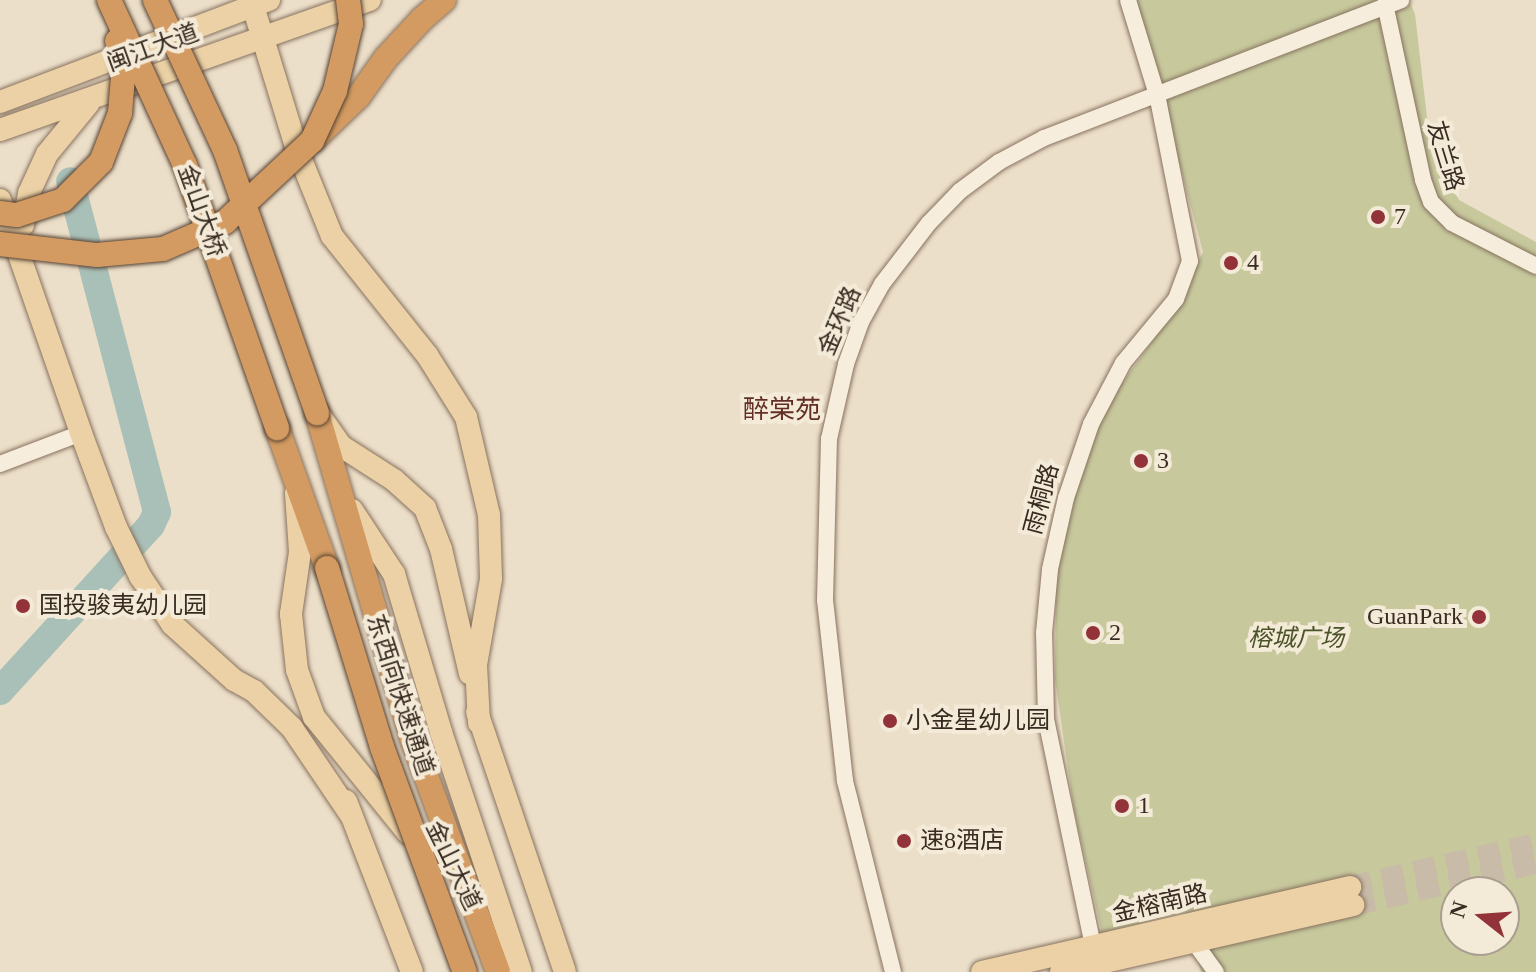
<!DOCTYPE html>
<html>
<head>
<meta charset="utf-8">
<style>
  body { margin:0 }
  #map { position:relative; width:1536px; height:972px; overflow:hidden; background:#ecdfc9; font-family:"Times New Roman","Noto Sans SC",serif }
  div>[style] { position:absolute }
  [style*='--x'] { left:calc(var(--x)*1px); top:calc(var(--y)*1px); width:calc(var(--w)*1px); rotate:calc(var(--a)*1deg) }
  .green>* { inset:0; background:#c7c99d }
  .river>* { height:28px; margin:-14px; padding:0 14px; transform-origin:14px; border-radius:14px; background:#a9c0b8 }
  .major-tunnel>* { height:22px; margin-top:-11px; transform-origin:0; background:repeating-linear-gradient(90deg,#c8bba7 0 22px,transparent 0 33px) }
  .roads { filter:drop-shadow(0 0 2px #87725f) drop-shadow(0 0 2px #87725f) }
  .minor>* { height:16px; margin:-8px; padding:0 8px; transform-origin:8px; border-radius:8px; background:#f7eddc }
  .major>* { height:22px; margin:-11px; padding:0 11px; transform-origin:11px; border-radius:11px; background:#ebd1a5 }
  .highway>* { height:24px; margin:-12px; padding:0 12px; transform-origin:12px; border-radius:12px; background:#d39b61 }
  .bridges { filter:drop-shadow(0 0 2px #554133) drop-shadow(0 0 2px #554133) }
  .highway-bridge>* { height:24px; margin:-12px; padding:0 12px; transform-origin:12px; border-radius:12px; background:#d39b61 }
  .dots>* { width:22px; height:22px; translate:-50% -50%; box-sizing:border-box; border:4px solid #f4ead8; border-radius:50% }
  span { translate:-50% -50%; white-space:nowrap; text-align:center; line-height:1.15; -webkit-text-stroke:8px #f4ead8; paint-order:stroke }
  .street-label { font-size:24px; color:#382b21 }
  .poi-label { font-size:24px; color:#382b21 }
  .left { translate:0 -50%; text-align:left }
  .right { translate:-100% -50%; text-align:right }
  .park-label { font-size:24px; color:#4b5329; font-style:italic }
  .neighbourhood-label { font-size:26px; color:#622d24 }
  .north { position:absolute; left:1440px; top:876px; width:80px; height:80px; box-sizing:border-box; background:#f4ead8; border:2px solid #a99e8f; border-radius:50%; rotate:287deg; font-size:22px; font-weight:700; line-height:32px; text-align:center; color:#382b21 }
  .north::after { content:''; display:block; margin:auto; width:28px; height:36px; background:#913339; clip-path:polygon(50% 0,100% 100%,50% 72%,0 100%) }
</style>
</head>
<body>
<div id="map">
  <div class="green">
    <div style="clip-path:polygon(evenodd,1136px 0,1409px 0,1415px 14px,1431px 152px,1459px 200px,1536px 242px,1536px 972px,1201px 972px,1185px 912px,1102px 933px,1074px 810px,1055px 679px,1056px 574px,1075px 487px,1107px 404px,1170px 317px,1203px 252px,1136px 0,1456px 892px,1504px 892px,1504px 940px,1456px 940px,1456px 892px)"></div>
  </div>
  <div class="river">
    <div style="--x:0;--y:691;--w:224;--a:-47.7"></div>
    <div style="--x:151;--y:525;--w:14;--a:-65"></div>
    <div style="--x:157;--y:512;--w:342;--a:-104.7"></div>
  </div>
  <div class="major-tunnel">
    <div style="--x:1350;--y:887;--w:191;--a:-13"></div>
    <div style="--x:1353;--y:905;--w:188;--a:-12.9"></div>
  </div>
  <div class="roads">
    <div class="minor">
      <div style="--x:1385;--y:4;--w:180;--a:77.8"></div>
      <div style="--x:1423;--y:180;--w:23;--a:70"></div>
      <div style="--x:1431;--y:202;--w:30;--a:45"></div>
      <div style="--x:1452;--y:223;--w:94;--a:27.1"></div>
      <div style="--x:0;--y:464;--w:87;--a:-20.9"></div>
      <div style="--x:1194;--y:942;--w:37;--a:54"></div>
      <div style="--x:1093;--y:946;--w:232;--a:-101.7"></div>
      <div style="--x:1046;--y:719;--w:86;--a:-91.3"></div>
      <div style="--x:1044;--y:633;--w:64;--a:-84.6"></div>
      <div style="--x:1050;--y:569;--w:73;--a:-77.3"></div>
      <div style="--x:1066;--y:498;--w:78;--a:-71.3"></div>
      <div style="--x:1091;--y:424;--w:69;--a:-62.3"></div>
      <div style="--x:1123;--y:363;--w:83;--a:-50.4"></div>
      <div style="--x:1176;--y:299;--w:40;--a:-69.8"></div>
      <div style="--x:1190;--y:261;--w:169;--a:-101.2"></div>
      <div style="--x:1157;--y:95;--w:99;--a:-107"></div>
      <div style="--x:893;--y:972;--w:197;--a:-104.1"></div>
      <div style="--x:845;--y:781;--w:181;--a:-96.3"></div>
      <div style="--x:825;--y:601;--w:162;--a:-88.6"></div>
      <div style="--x:829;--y:439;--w:77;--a:-77.2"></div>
      <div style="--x:846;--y:364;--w:45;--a:-70.3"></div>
      <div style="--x:861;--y:322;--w:43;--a:-61.1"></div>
      <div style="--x:882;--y:284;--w:77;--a:-52.4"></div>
      <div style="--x:929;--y:223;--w:45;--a:-45.9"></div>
      <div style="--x:960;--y:191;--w:49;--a:-36.6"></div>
      <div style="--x:999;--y:162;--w:51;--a:-28.1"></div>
      <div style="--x:1044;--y:138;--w:383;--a:-21.1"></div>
    </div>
    <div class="major">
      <div style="--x:253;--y:6;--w:147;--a:73"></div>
      <div style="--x:296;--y:147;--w:96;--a:68"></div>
      <div style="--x:332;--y:236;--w:152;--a:51.4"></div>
      <div style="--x:427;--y:355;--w:73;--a:57.8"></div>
      <div style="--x:466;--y:417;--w:101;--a:76.8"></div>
      <div style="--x:489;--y:515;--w:64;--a:88.2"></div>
      <div style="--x:491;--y:579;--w:87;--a:99.9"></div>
      <div style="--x:476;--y:665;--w:58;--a:87"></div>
      <div style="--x:0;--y:102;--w:288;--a:-20.8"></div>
      <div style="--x:0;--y:130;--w:392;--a:-19.4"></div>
      <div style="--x:0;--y:200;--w:247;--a:70.8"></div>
      <div style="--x:81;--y:433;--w:100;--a:69.6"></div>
      <div style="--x:116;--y:527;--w:55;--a:63.9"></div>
      <div style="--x:140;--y:576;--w:58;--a:56.3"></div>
      <div style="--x:172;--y:624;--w:84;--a:42.1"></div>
      <div style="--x:234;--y:680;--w:23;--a:29"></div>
      <div style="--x:254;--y:691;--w:53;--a:44.2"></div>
      <div style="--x:292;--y:728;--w:105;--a:55.9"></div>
      <div style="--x:23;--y:225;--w:33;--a:-79"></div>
      <div style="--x:29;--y:193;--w:43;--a:-65.2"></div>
      <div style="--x:47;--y:154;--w:65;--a:-50.6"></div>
      <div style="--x:320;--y:416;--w:37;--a:55"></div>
      <div style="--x:341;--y:446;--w:63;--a:32.7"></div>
      <div style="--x:394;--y:480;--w:42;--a:42.1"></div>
      <div style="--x:425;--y:508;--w:44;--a:68.7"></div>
      <div style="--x:441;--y:549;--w:128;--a:76.9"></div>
      <div style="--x:296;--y:493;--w:59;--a:86.1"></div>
      <div style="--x:300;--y:552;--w:63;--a:98.3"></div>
      <div style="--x:291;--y:614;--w:56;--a:83.9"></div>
      <div style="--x:297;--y:670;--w:50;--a:70.1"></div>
      <div style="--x:314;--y:717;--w:149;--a:51"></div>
      <div style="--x:352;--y:510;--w:77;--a:56.7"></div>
      <div style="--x:394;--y:574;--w:165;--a:73.4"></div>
      <div style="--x:441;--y:732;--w:253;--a:71.6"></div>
      <div style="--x:477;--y:712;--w:274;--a:71.3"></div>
      <div style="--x:346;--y:801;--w:183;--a:68.9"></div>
      <div style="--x:982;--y:972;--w:378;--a:-13"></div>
      <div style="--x:1061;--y:972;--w:300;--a:-12.9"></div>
    </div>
    <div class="highway">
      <div style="--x:314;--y:139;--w:61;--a:-43.7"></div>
      <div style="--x:358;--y:97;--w:48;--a:-54.3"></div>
      <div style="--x:386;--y:58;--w:53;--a:-47.3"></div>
      <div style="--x:422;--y:19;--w:29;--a:-41"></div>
      <div style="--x:317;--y:413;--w:339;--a:73.7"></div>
      <div style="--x:412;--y:738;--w:249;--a:69.8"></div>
      <div style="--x:277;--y:428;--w:149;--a:70.3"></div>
    </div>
  </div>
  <div class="bridges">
    <div class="highway-bridge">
      <div style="--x:109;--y:0;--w:182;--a:65.3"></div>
      <div style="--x:185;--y:165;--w:279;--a:70.7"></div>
      <div style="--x:155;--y:0;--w:166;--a:65"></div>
      <div style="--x:225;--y:150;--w:279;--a:70.7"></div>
      <div style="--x:0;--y:213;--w:17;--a:7"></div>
      <div style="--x:17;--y:215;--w:48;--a:-18.1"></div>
      <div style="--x:63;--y:200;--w:54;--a:-45"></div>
      <div style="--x:101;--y:162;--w:53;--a:-68.8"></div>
      <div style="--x:120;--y:113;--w:48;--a:-85.2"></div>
      <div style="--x:124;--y:65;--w:25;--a:-106"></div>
      <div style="--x:0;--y:244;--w:98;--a:6.5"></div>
      <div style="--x:97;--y:255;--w:66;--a:-5.2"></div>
      <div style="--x:163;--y:249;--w:68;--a:-23.5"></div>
      <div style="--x:225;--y:222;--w:119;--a:-43"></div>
      <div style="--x:312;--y:141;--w:55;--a:-65.3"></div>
      <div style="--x:335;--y:91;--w:69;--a:-76.6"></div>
      <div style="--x:351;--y:24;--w:24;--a:-97"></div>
      <div style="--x:327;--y:568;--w:187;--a:72.9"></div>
      <div style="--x:382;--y:747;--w:240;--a:69.8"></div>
    </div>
  </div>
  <div class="dots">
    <div style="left:1378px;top:217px;background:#913339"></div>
    <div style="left:1231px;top:263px;background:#913339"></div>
    <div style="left:1141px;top:461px;background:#913339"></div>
    <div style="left:23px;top:606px;background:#913339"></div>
    <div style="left:1479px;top:617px;background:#913339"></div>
    <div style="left:1093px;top:633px;background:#913339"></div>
    <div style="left:890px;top:721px;background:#913339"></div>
    <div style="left:1122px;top:806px;background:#913339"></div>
    <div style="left:904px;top:841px;background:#913339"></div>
  </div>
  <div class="street-label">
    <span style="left:153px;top:48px;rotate:-20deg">闽江大道</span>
    <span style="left:1445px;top:156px;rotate:73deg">友兰路</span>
    <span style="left:201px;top:211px;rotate:70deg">金山大桥</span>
    <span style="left:840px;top:321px;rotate:-67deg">金环路</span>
    <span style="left:1042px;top:499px;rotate:-75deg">雨桐路</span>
    <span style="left:400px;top:695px;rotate:72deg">东西向快速通道</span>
    <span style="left:453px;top:866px;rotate:64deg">金山大道</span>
    <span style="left:1160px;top:904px;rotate:-13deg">金榕南路</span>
  </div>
  <div class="poi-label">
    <span class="left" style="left:1394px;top:217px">7</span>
    <span class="left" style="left:1247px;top:263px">4</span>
    <span class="left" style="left:1157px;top:461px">3</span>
    <span class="left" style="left:39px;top:606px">国投骏夷幼儿园</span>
    <span class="right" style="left:1463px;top:617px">GuanPark</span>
    <span class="left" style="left:1109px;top:633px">2</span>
    <span class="left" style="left:906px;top:721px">小金星幼儿园</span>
    <span class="left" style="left:1138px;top:806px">1</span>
    <span class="left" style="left:920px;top:841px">速8酒店</span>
  </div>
  <div class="park-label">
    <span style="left:1296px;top:639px">榕城广场</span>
  </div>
  <div class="neighbourhood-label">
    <span style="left:782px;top:410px">醉棠苑</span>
  </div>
  <div class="north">N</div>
</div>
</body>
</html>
